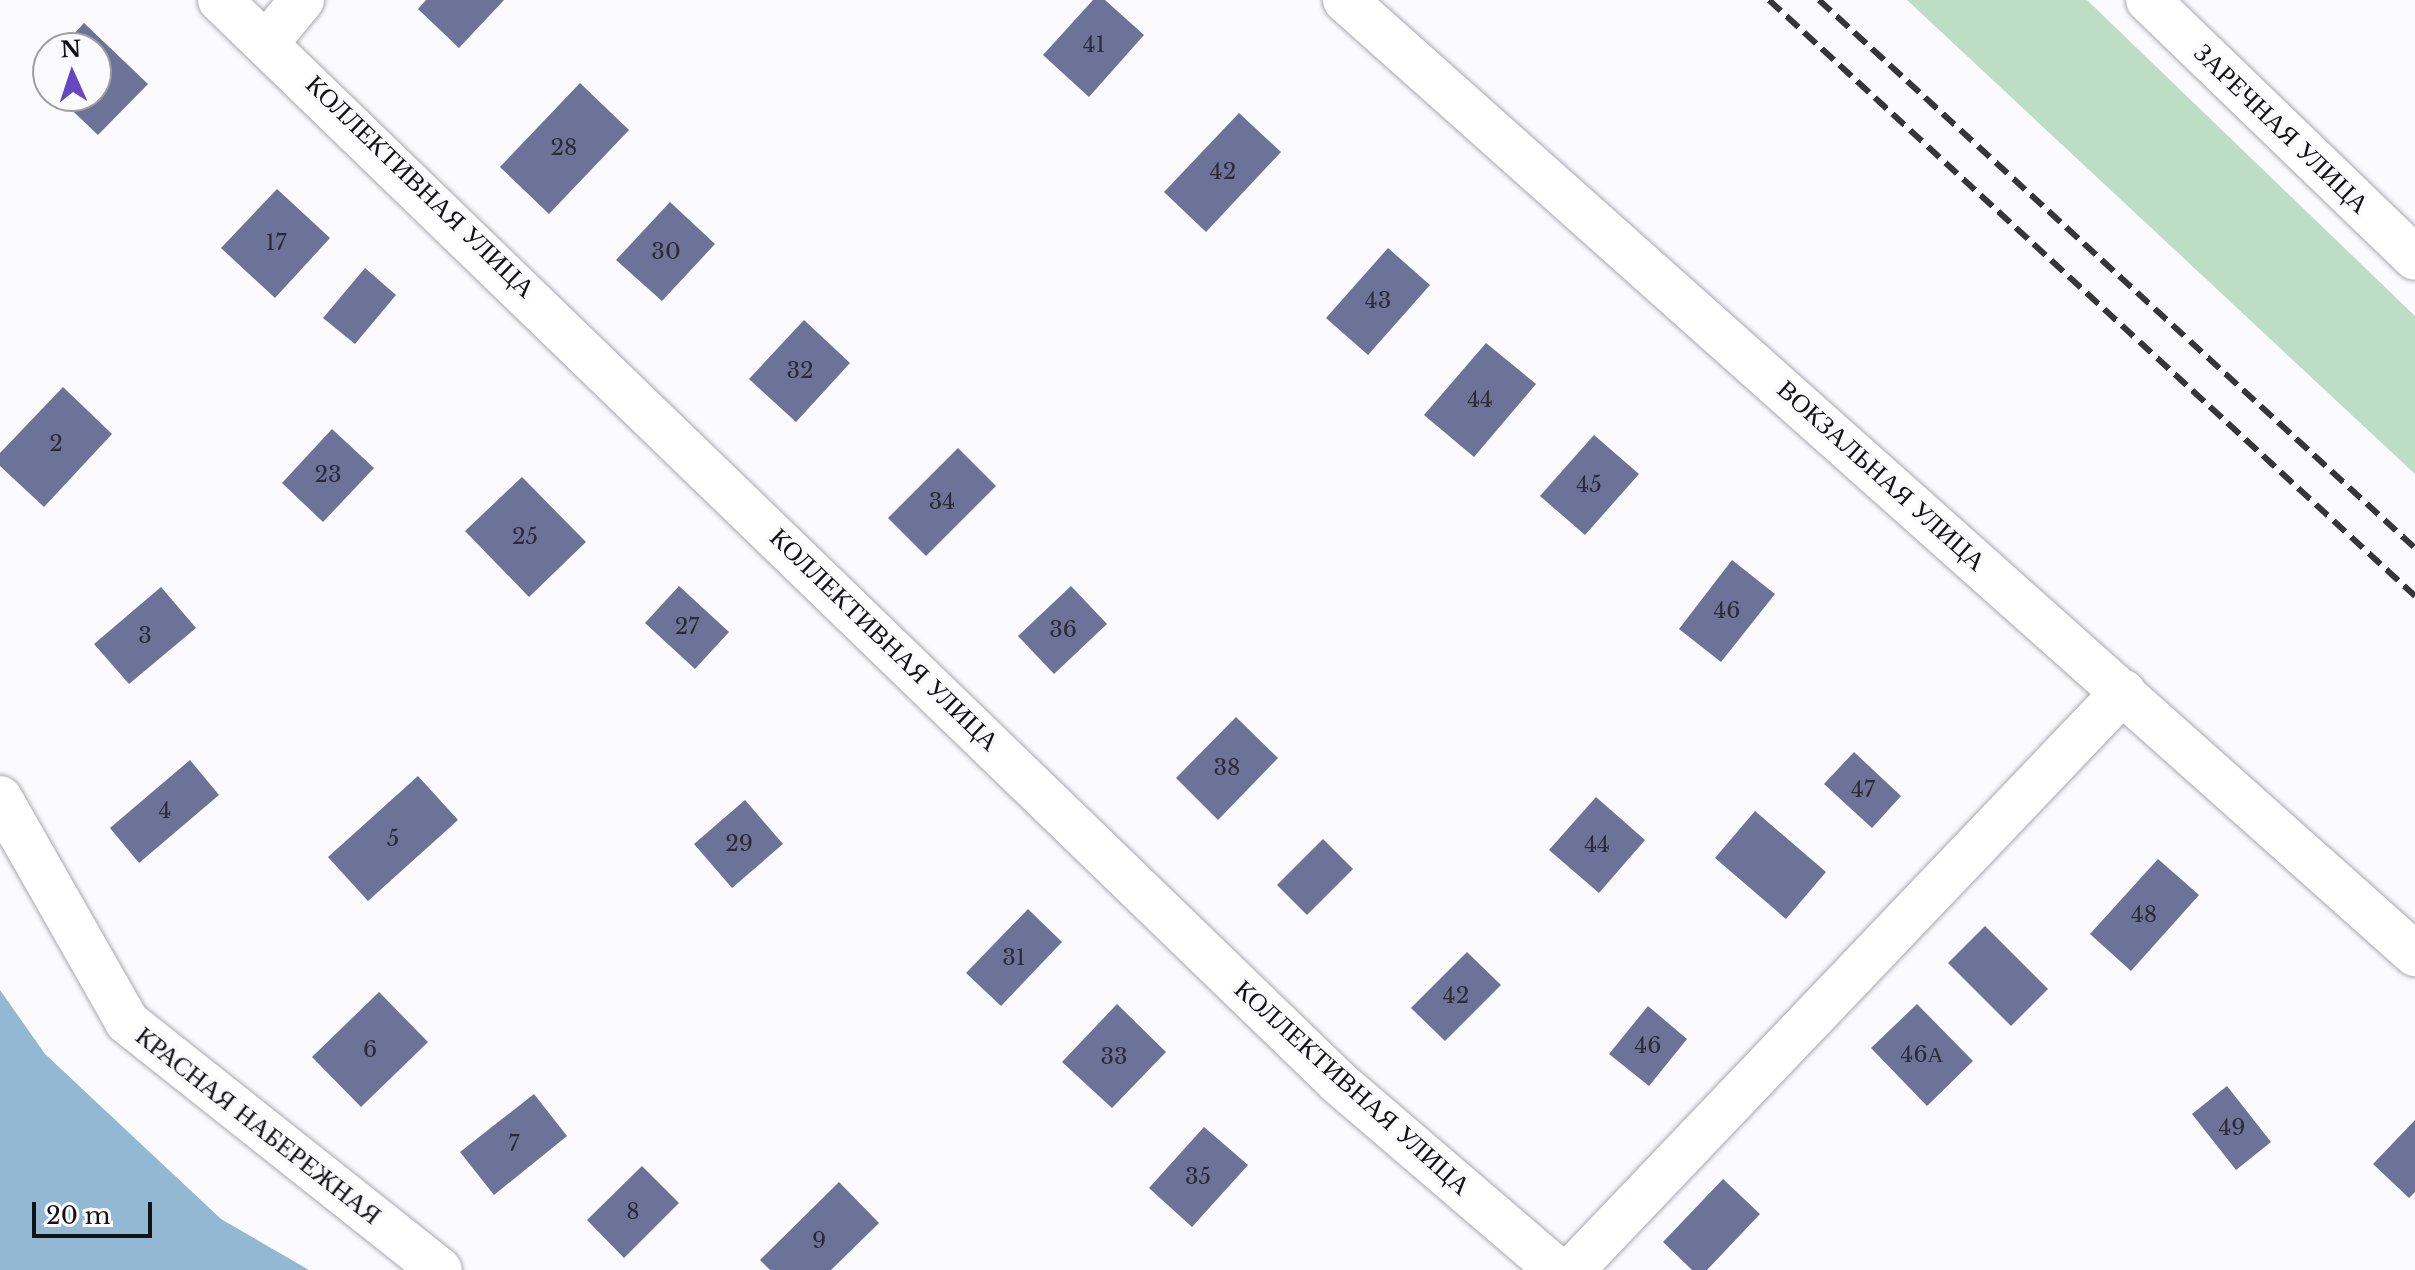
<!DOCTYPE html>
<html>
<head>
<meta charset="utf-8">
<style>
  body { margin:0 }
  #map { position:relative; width:2415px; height:1270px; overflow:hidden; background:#fafaff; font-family:"Libre Baskerville",serif }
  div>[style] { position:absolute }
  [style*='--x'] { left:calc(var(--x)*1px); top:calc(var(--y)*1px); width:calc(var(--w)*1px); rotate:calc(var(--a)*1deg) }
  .green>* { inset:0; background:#bddec4 }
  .water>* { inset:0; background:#93b8d4 }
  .building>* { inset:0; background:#6d7398 }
  .roads { filter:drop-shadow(0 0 2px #a8a9ad) drop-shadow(0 0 2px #a8a9ad) }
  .street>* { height:44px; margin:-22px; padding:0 22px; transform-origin:22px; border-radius:22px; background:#fff }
  .secondary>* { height:44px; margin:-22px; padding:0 22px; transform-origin:22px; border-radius:22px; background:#fff }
  .rail>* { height:6px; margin-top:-3px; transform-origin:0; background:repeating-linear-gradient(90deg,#363639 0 16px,transparent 0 24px) }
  span { translate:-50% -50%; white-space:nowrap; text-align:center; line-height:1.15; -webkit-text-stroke:7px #fafaff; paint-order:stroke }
  .number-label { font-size:22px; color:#2a2b36 }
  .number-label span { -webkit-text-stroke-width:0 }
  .street-label { font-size:26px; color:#131315 }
  .north { position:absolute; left:32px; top:32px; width:80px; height:80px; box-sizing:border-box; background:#fafaff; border:2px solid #9e9ea1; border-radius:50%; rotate:357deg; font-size:22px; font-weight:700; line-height:32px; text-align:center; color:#131315 }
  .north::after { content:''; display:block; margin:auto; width:28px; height:36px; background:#6548c1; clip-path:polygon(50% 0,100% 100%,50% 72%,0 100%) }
  .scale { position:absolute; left:32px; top:1202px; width:120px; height:36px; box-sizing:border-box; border:4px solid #131315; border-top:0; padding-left:10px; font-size:24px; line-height:28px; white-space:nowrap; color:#131315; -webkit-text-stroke:6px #fafaff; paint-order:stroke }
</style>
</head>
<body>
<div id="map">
  <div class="green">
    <div style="clip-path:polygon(1907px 0,2087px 0,2415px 316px,2415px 474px)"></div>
  </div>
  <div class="water">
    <div style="clip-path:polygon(0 990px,45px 1054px,221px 1219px,309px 1270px,0 1270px)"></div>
  </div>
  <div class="building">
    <div style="clip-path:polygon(426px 0,504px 0,459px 48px,418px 9px)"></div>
    <div style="clip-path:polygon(1093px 0,1105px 0,1144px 35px,1089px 97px,1043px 55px)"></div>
    <div style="clip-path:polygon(84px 23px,148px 84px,98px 135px,57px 96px,96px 96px,96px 48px,61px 48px)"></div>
    <div style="clip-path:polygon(48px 61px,48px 88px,35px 75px)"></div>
    <div style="clip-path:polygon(580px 83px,629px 130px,549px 214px,500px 167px)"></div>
    <div style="clip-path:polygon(1239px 113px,1281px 152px,1206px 232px,1164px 192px)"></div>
    <div style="clip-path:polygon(277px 189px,330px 238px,275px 298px,221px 248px)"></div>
    <div style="clip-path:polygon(670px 202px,715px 244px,662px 301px,616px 260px)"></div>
    <div style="clip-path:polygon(1388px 248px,1430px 285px,1368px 355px,1326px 318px)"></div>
    <div style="clip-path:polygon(365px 268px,396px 295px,355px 344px,323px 318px)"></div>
    <div style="clip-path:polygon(804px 320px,850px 363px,796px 422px,749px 379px)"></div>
    <div style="clip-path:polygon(1486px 343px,1536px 384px,1474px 457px,1424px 415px)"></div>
    <div style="clip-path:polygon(63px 387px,112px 434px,44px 507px,0 466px,0 453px)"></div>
    <div style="clip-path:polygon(332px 429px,374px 468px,323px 522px,282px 483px)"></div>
    <div style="clip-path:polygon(1594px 435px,1639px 474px,1585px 535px,1540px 496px)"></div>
    <div style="clip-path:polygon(958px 448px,996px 486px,926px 556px,888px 518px)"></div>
    <div style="clip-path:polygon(522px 477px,586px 542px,529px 597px,465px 531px)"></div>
    <div style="clip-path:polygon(1732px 560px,1775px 594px,1721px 662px,1679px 629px)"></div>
    <div style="clip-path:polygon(679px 586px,729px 632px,695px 669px,645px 623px)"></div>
    <div style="clip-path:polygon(1071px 586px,1107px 624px,1054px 674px,1018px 636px)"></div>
    <div style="clip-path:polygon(161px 587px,196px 628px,129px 684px,94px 644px)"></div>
    <div style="clip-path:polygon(1236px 717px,1278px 758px,1218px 820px,1176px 778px)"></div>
    <div style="clip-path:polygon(1854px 752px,1901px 796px,1872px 828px,1824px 784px)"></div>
    <div style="clip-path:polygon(190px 760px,219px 795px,139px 863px,110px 828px)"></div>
    <div style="clip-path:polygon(418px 776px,458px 820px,368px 901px,328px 857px)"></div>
    <div style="clip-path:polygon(1596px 797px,1645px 840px,1599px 893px,1549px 850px)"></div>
    <div style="clip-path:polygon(745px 800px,783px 844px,732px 888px,694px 844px)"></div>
    <div style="clip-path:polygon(1755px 811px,1826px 872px,1786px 919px,1715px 858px)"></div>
    <div style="clip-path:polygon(1323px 839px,1353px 869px,1307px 915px,1277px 885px)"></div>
    <div style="clip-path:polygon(2158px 859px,2199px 895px,2131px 971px,2090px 934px)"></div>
    <div style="clip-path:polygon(1028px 909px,1062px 942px,1001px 1006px,966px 973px)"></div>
    <div style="clip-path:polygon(1985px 926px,2048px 989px,2011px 1026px,1948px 963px)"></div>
    <div style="clip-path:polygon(1467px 952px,1501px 985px,1445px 1041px,1411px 1008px)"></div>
    <div style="clip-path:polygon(379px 992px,428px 1042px,361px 1107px,312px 1057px)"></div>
    <div style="clip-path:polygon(1117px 1004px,1166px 1052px,1112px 1108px,1062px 1062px)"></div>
    <div style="clip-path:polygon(1917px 1004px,1973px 1061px,1927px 1106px,1871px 1048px)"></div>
    <div style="clip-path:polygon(1648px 1006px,1687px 1039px,1649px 1086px,1609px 1054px)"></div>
    <div style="clip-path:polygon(2227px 1086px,2271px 1142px,2236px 1170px,2192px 1114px)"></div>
    <div style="clip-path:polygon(534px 1094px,567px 1136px,494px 1195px,460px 1152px)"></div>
    <div style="clip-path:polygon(2415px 1120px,2415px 1192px,2409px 1198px,2373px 1164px)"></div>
    <div style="clip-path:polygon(1204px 1127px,1248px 1165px,1192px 1227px,1149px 1188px)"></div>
    <div style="clip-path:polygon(642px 1166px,679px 1203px,624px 1258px,587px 1220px)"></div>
    <div style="clip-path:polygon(1723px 1179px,1760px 1214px,1707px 1270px,1692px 1270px,1663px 1242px)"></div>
    <div style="clip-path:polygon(839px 1182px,879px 1223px,831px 1270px,770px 1270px,760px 1260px)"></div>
  </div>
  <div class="roads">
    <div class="street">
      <div style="--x:220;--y:0;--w:1556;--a:44.06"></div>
      <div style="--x:1338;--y:1082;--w:289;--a:40.6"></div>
      <div style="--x:2148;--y:0;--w:371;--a:44"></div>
      <div style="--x:269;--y:40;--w:52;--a:-50.5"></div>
      <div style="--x:0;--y:798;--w:257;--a:60.4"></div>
      <div style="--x:127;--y:1022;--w:399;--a:38.4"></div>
      <div style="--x:1572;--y:1270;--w:799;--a:-46.37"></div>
    </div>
    <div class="secondary">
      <div style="--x:1345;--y:0;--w:1434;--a:41.72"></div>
    </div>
  </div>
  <div class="rail">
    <div style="--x:1769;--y:0;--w:879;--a:42.69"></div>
    <div style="--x:1819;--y:0;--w:810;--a:42.6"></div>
  </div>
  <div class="number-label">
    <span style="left:1094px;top:45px">41</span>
    <span style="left:564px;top:148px">28</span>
    <span style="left:1223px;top:172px">42</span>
    <span style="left:276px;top:243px">17</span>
    <span style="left:666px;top:252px">30</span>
    <span style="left:1378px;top:301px">43</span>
    <span style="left:800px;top:371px">32</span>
    <span style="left:1480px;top:400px">44</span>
    <span style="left:56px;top:444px">2</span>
    <span style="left:328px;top:475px">23</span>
    <span style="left:1589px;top:485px">45</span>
    <span style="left:942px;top:502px">34</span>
    <span style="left:525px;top:537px">25</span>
    <span style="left:1727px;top:611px">46</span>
    <span style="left:687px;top:627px">27</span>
    <span style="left:1063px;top:630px">36</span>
    <span style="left:145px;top:636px">3</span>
    <span style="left:1227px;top:768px">38</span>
    <span style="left:1863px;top:790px">47</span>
    <span style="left:165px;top:811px">4</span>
    <span style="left:393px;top:839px">5</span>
    <span style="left:739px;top:844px">29</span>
    <span style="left:1597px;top:845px">44</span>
    <span style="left:2144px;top:915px">48</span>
    <span style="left:1014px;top:958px">31</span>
    <span style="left:1456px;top:996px">42</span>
    <span style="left:1648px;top:1046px">46</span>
    <span style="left:370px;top:1050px">6</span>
    <span style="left:1922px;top:1055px">46А</span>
    <span style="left:1114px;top:1057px">33</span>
    <span style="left:2232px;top:1128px">49</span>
    <span style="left:514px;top:1144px">7</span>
    <span style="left:1198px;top:1177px">35</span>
    <span style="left:633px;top:1212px">8</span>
    <span style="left:819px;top:1241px">9</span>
  </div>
  <div class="street-label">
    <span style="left:2281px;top:129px;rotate:44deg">ЗАРЕЧНАЯ УЛИЦА</span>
    <span style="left:420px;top:187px;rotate:44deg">КОЛЛЕКТИВНАЯ УЛИЦА</span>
    <span style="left:1881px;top:476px;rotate:42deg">ВОКЗАЛЬНАЯ УЛИЦА</span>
    <span style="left:884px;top:640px;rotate:44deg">КОЛЛЕКТИВНАЯ УЛИЦА</span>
    <span style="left:1352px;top:1088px;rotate:42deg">КОЛЛЕКТИВНАЯ УЛИЦА</span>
    <span style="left:258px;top:1126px;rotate:38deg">КРАСНАЯ НАБЕРЕЖНАЯ</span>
  </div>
  <div class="north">N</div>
  <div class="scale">20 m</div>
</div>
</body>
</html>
